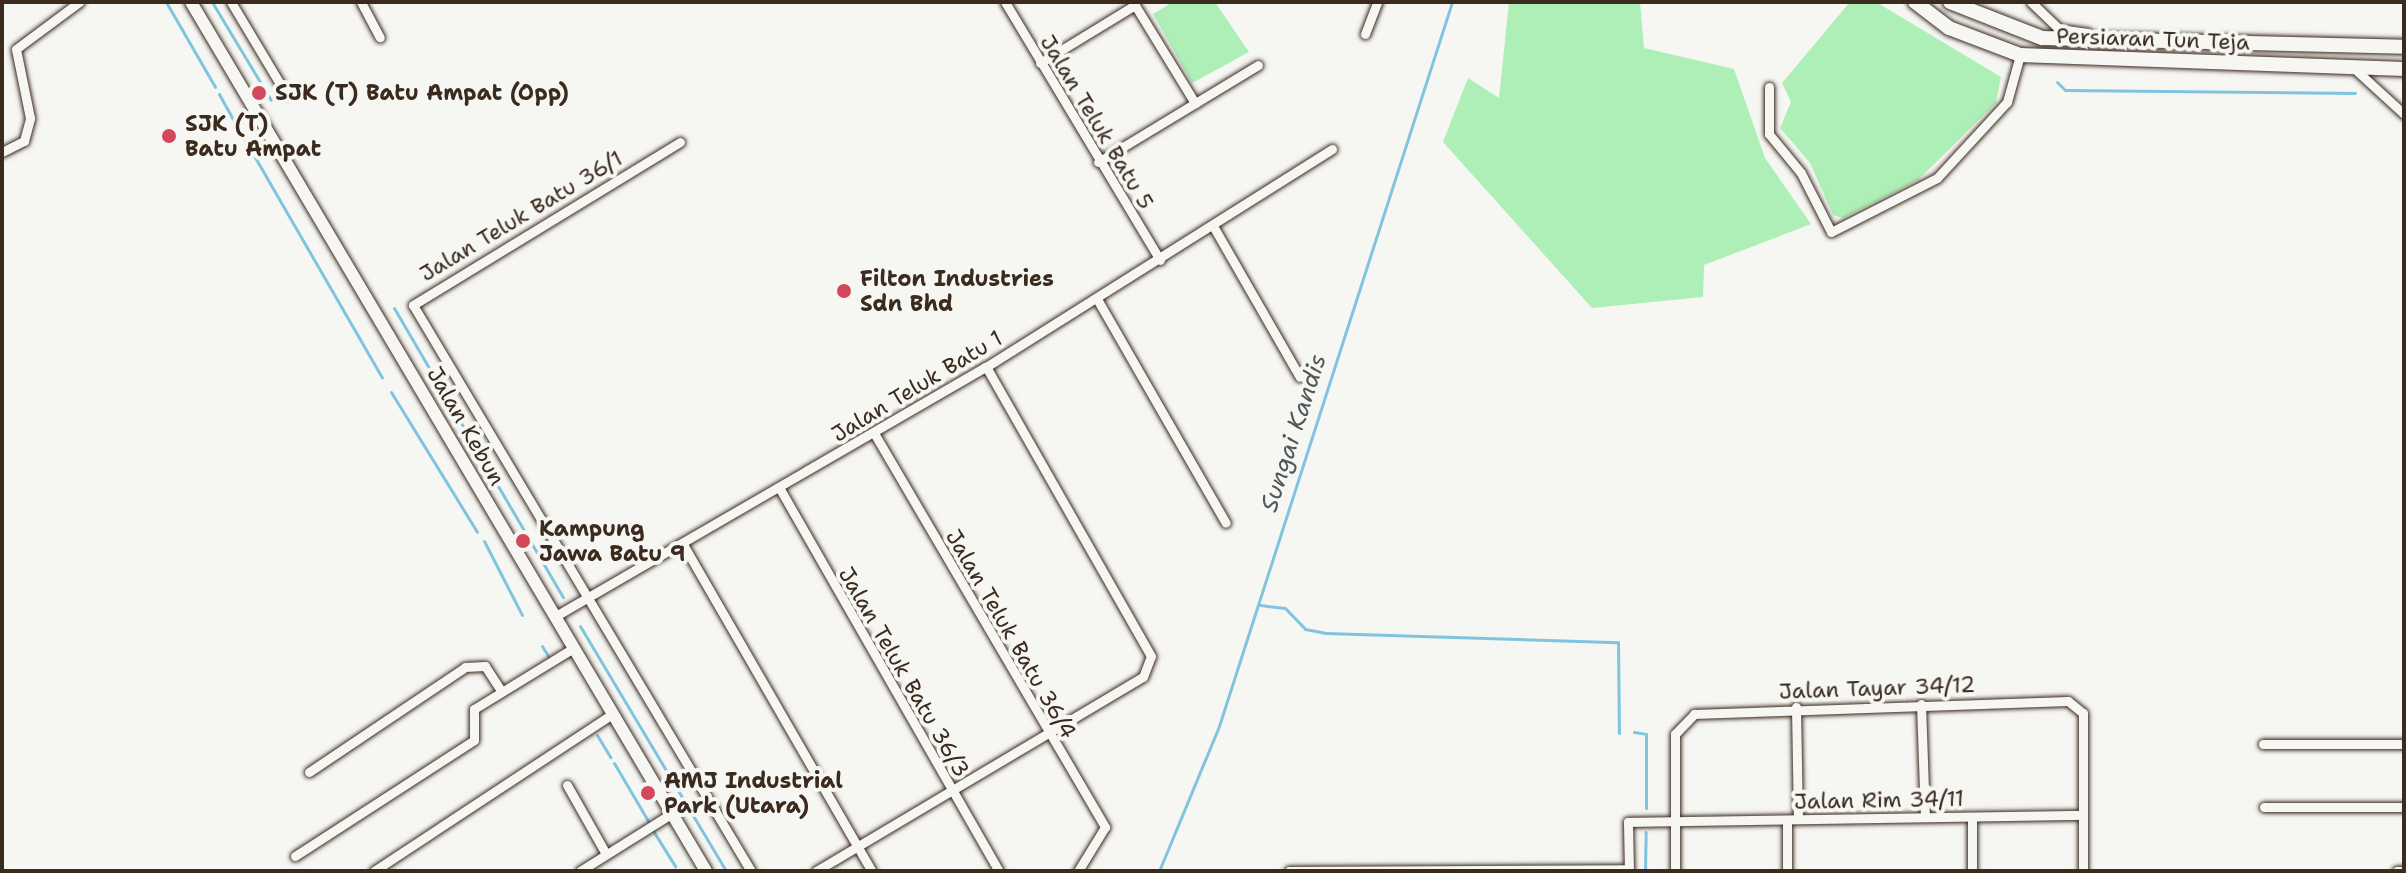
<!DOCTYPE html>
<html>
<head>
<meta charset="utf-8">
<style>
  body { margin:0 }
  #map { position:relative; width:2406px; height:873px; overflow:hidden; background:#f6f6f2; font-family:"Shantell Sans",sans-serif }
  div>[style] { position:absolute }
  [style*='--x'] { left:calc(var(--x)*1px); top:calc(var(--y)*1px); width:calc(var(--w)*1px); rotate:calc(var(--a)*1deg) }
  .green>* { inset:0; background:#aeefb7 }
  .stream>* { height:3px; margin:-1.5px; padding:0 1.5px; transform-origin:1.5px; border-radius:1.5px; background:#80c4e0 }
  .roads { filter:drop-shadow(0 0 2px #3b2a1e) drop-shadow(0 0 2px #3b2a1e) }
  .minor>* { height:9px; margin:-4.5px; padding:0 4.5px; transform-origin:4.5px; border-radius:4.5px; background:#f6f6f2 }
  .secondary>* { height:12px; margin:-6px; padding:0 6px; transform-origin:6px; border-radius:6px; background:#f6f6f2 }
  .primary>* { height:14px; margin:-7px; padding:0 7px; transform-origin:7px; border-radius:7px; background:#f6f6f2 }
  .dots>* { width:22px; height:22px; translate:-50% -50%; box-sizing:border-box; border:4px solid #f6f6f2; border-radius:50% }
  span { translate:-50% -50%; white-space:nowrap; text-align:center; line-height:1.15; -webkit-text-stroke:8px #f6f6f2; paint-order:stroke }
  .street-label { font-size:22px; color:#3b2a1e }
  .poi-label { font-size:22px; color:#3b2a1e; font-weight:700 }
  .left { translate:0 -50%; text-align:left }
  .water-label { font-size:24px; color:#505858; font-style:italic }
  .frame { position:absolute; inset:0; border:4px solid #3b2a1e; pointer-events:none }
</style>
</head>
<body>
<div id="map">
  <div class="green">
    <div style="clip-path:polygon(1173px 2px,1215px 2px,1249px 52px,1192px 83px,1153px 14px)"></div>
    <div style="clip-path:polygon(1509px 2px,1640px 2px,1644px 48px,1734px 69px,1765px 158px,1811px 224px,1704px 265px,1703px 297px,1592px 308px,1443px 142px,1468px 78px,1499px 98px)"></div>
    <div style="clip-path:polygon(1850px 2px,1876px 2px,2001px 77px,1996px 103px,1918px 180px,1843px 218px,1833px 215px,1810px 163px,1780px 128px,1791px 102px,1782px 83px)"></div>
  </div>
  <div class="stream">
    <div style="--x:166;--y:2;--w:98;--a:60"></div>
    <div style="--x:212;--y:2;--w:114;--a:59"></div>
    <div style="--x:2057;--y:82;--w:11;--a:45"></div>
    <div style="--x:2065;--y:90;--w:290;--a:0.6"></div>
    <div style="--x:219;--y:94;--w:31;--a:61"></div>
    <div style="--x:238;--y:128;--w:288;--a:60"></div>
    <div style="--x:394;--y:308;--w:335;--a:59.7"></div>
    <div style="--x:391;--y:392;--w:164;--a:58.4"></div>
    <div style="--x:484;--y:541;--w:83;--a:62.8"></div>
    <div style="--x:1260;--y:605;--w:25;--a:7"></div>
    <div style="--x:1285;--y:608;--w:29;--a:46"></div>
    <div style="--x:1305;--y:629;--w:20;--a:11"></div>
    <div style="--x:1325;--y:633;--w:293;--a:1.8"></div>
    <div style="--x:1618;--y:642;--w:91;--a:89.4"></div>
    <div style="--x:580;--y:626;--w:285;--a:59.2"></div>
    <div style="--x:542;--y:646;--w:15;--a:58"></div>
    <div style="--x:1634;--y:732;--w:12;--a:9"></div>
    <div style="--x:1646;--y:734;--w:74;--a:90"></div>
    <div style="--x:597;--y:735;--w:26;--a:59"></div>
    <div style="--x:614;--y:763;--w:71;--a:59.5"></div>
    <div style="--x:652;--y:829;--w:44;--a:58.1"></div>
    <div style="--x:1159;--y:871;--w:157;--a:-67.5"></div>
    <div style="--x:1219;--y:726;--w:761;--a:-72.16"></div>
    <div style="--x:1645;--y:871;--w:39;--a:-89"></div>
  </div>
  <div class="roads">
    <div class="minor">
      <div style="--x:231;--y:2;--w:107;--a:59.1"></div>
      <div style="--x:361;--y:2;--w:40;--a:62"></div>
      <div style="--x:1005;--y:2;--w:301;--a:59"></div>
      <div style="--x:1133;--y:2;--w:119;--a:58.5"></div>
      <div style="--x:2031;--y:2;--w:39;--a:44"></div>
      <div style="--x:2059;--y:29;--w:29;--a:8"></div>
      <div style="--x:1365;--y:34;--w:34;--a:-69"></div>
      <div style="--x:1040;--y:63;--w:111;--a:-31.4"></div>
      <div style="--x:2357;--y:71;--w:64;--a:42.5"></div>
      <div style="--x:1769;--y:87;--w:47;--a:90"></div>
      <div style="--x:1769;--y:134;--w:50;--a:50.6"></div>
      <div style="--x:1801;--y:173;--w:66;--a:63"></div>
      <div style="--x:1831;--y:232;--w:119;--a:-27"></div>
      <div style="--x:1937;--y:178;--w:103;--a:-47.4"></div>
      <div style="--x:2007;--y:102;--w:49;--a:-74.5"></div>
      <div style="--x:680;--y:142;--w:313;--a:148.6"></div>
      <div style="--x:413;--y:305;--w:659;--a:59.16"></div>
      <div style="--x:2;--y:152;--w:25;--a:-27"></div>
      <div style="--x:24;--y:141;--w:24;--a:-75"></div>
      <div style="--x:30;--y:118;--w:70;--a:-101.5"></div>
      <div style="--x:16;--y:49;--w:79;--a:-36.7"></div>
      <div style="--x:1098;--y:162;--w:187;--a:-31.2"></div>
      <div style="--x:1213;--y:226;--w:174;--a:60.1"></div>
      <div style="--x:1097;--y:299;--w:258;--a:60.1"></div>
      <div style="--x:874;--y:433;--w:457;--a:59.6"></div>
      <div style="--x:1105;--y:827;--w:52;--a:121.5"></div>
      <div style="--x:780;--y:489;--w:440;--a:60.2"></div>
      <div style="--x:684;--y:546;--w:375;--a:60"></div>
      <div style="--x:554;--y:617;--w:499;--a:-30.1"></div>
      <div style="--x:986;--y:367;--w:409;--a:-32.2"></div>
      <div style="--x:1921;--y:704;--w:113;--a:88"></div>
      <div style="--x:1796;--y:707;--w:112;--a:89"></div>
      <div style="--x:2263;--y:744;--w:141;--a:0"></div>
      <div style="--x:309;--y:772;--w:188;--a:-33.9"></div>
      <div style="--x:465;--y:667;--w:20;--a:-3"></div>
      <div style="--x:485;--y:666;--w:30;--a:57"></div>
      <div style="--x:567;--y:785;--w:79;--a:60.5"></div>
      <div style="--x:2264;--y:807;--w:140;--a:0"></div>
      <div style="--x:1972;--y:817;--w:54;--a:90"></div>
      <div style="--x:295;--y:856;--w:213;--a:-32.9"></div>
      <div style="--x:474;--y:740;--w:31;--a:-90"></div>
      <div style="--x:474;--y:709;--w:115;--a:-31.5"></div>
      <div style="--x:374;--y:871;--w:284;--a:-33.4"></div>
      <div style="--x:580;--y:871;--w:107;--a:-32.1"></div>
      <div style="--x:816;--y:871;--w:380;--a:-30.7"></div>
      <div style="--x:1143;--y:677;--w:22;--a:-69"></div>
      <div style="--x:1151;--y:656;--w:333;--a:-119.7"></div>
      <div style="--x:1289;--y:871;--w:340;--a:-0.3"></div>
      <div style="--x:1629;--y:871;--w:49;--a:-91.2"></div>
      <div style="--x:1628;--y:822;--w:455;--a:-0.9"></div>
      <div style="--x:1675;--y:871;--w:137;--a:-90"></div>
      <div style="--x:1675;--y:734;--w:28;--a:-46"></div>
      <div style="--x:1694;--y:714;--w:374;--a:-2"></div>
      <div style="--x:2068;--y:701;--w:19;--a:39"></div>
      <div style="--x:2083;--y:713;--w:158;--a:90"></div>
      <div style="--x:1787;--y:871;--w:51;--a:-90"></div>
      <div style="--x:2397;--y:871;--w:7;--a:0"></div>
    </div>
    <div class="secondary">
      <div style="--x:191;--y:2;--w:1010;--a:59.35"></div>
    </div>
    <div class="primary">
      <div style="--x:1915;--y:2;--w:43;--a:37.4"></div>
      <div style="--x:1949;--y:28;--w:76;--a:20.8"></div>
      <div style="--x:2020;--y:55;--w:384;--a:2.1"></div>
      <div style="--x:1950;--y:2;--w:99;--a:21.4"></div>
      <div style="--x:2042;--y:38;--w:362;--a:1.4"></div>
    </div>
  </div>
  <div class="dots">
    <div style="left:259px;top:93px;background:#d1495b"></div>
    <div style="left:169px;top:136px;background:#d1495b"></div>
    <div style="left:844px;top:291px;background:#d1495b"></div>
    <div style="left:523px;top:541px;background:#d1495b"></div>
    <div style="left:648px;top:793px;background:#d1495b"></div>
  </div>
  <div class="street-label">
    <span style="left:2153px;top:39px;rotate:2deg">Persiaran Tun Teja</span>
    <span style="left:1097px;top:122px;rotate:59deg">Jalan Teluk Batu 5</span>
    <span style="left:521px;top:216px;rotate:-31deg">Jalan Teluk Batu 36/1</span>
    <span style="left:917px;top:386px;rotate:-31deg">Jalan Teluk Batu 1</span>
    <span style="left:466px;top:426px;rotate:60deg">Jalan Kebun</span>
    <span style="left:1011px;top:634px;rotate:60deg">Jalan Teluk Batu 36/4</span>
    <span style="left:904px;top:672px;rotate:60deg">Jalan Teluk Batu 36/3</span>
    <span style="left:1877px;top:688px;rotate:-2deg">Jalan Tayar 34/12</span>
    <span style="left:1879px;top:800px;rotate:-1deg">Jalan Rim 34/11</span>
  </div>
  <div class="poi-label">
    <span class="left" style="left:275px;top:93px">SJK (T) Batu Ampat (Opp)</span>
    <span class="left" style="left:185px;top:136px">SJK (T)<br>Batu Ampat</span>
    <span class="left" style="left:860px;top:291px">Filton Industries<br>Sdn Bhd</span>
    <span class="left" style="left:539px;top:541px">Kampung<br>Jawa Batu 9</span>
    <span class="left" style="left:664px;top:793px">AMJ Industrial<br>Park (Utara)</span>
  </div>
  <div class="water-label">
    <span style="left:1294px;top:433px;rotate:-72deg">Sungai Kandis</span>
  </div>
  <div class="frame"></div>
</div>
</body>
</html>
